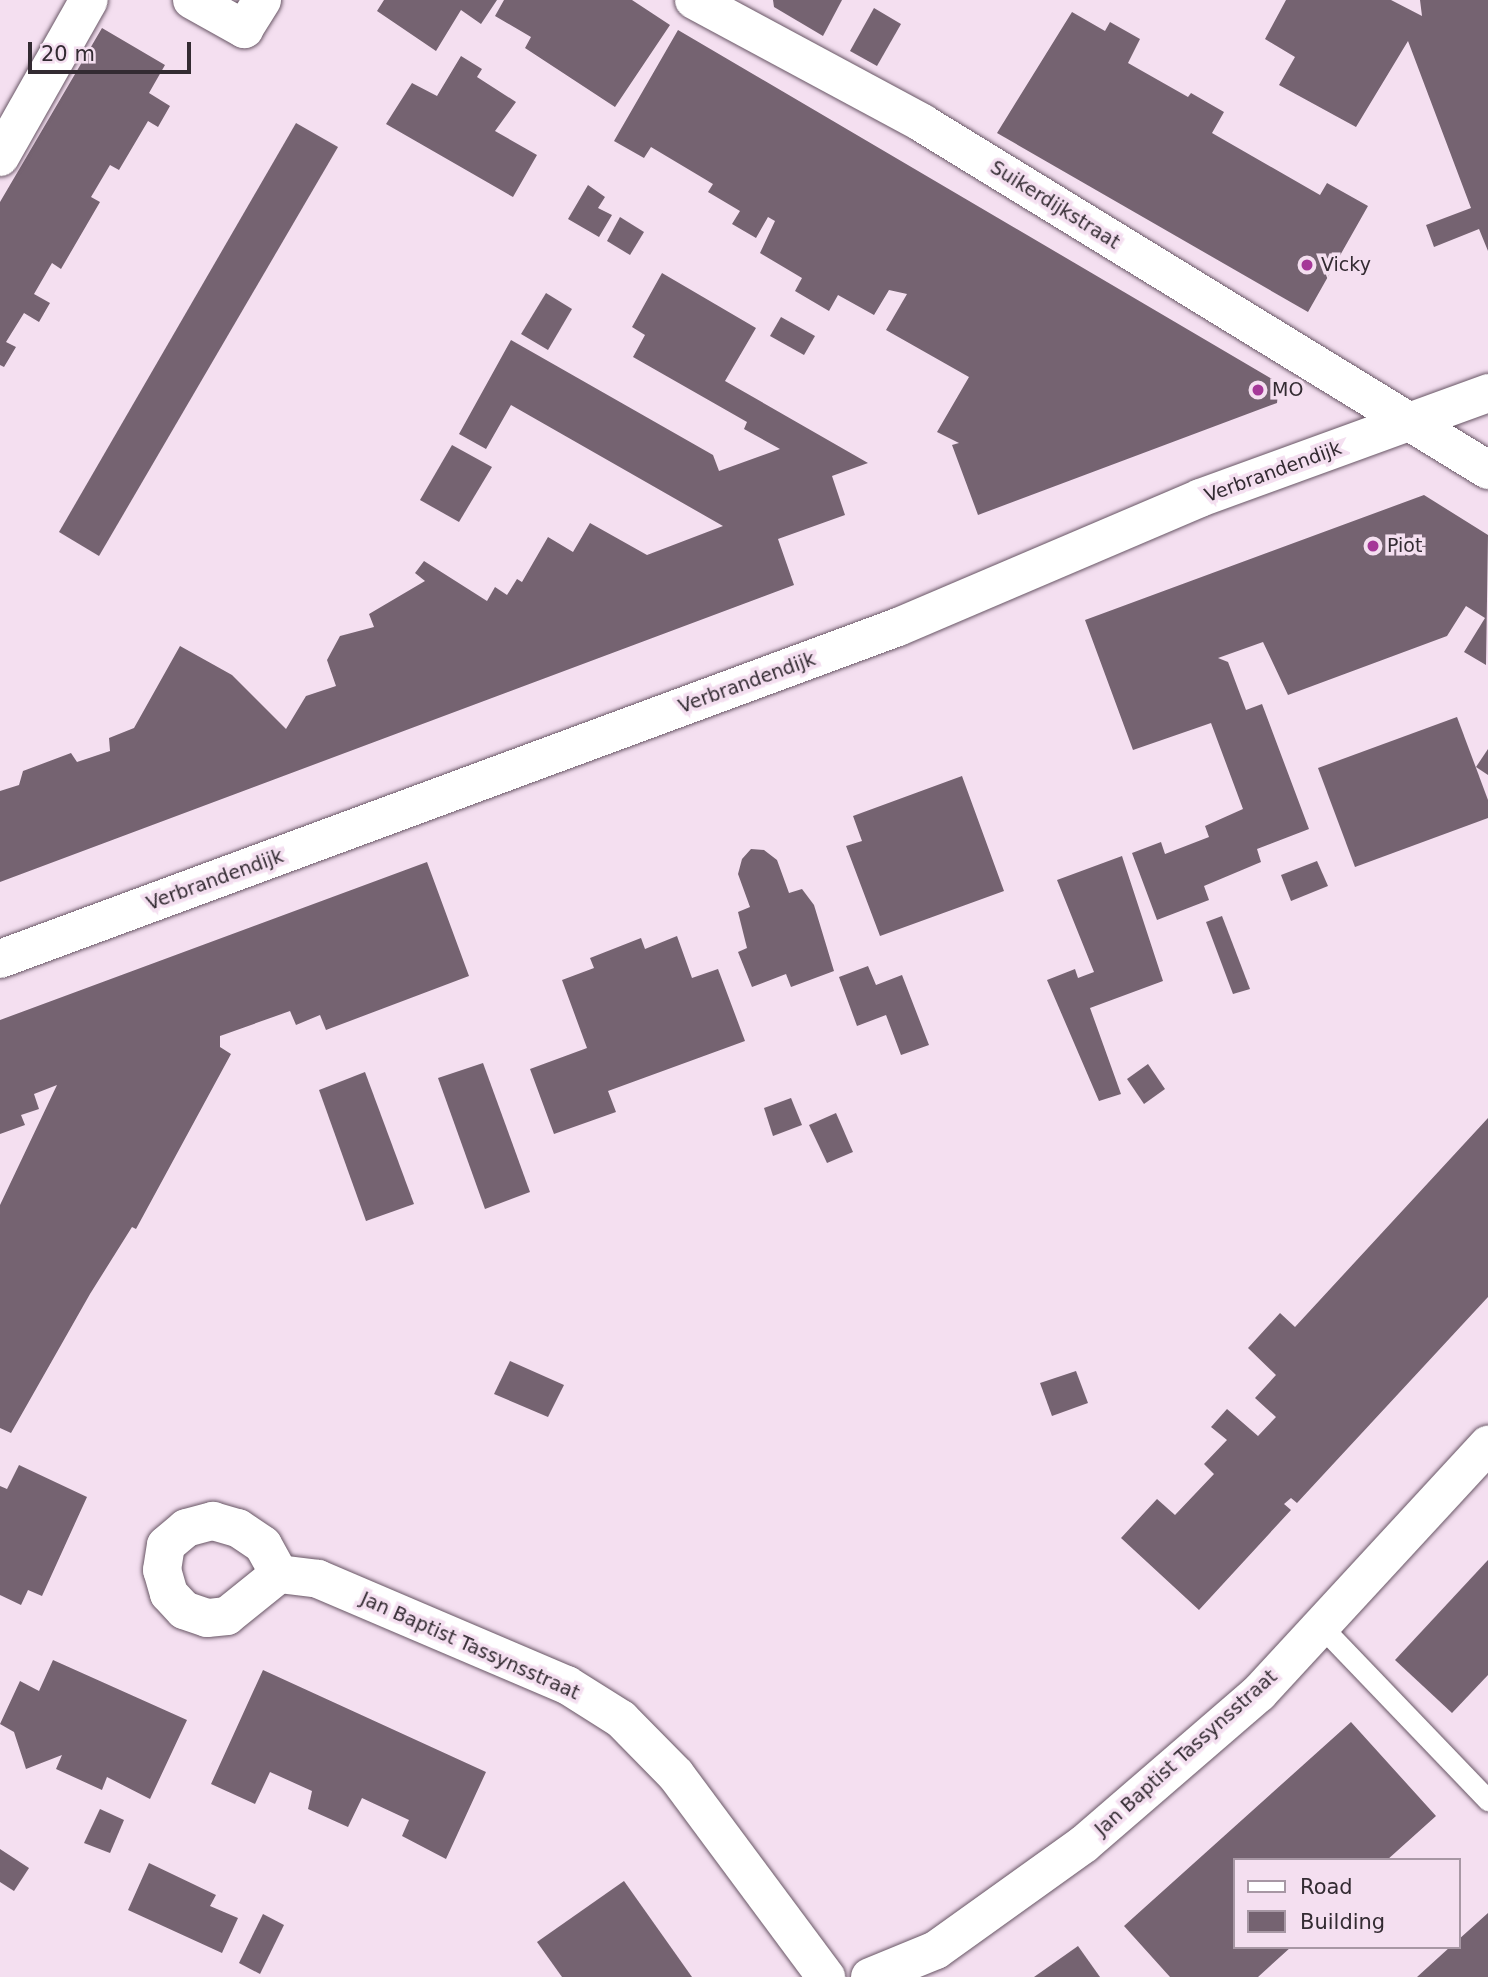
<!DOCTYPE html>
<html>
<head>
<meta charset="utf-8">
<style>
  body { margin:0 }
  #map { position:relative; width:1488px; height:1977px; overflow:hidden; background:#f4dff0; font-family:"DejaVu Sans",sans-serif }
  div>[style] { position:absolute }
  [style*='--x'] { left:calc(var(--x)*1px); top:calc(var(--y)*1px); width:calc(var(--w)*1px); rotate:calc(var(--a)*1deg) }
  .building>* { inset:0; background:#756371 }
  .roads { filter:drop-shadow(0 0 2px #685665) drop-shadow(0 0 2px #685665) }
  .service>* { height:21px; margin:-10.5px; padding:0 10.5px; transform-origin:10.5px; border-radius:10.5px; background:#fff }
  .minor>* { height:38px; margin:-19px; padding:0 19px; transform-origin:19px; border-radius:19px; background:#fff }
  .secondary>* { height:38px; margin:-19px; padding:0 19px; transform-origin:19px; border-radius:19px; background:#fff }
  .dots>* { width:19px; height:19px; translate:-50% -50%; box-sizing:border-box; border:4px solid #f4dff0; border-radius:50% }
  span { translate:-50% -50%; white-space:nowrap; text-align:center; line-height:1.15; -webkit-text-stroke:7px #f4dff0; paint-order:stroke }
  .street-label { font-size:19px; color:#332b32 }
  .poi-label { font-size:19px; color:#332b32 }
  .left { translate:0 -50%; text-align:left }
  .legend { position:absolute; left:1233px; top:1858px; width:228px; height:91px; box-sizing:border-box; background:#f4dff0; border:2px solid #a797a4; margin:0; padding:9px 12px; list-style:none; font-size:21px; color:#332b32 }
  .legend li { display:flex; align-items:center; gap:14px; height:35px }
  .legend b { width:35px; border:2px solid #a797a4 }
  .scale { position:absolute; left:28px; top:42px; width:163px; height:32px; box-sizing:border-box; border:4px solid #332b32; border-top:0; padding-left:9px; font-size:21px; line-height:24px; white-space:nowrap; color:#332b32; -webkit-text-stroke:5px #f4dff0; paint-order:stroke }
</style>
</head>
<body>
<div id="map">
  <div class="building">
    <div style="clip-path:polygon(384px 0,497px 0,481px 24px,461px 10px,436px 51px,377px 11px)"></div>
    <div style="clip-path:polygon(504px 0,632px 0,670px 25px,615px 107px,525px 48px,531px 37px,495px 16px)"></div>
    <div style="clip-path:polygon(773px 0,842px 0,823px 36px,774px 7px)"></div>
    <div style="clip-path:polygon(1286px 0,1391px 0,1422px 16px,1420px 0,1488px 0,1488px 251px,1479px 229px,1434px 247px,1426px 225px,1471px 208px,1408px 41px,1356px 127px,1279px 85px,1295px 57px,1265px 39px)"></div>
    <div style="clip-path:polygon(874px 8px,901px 24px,877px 66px,850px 51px)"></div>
    <div style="clip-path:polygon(1072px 12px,1105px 31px,1110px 22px,1140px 39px,1128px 63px,1188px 97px,1191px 93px,1224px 112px,1212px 133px,1320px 195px,1327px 183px,1368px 206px,1308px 312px,997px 133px)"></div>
    <div style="clip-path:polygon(102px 28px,165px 65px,149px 93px,170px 106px,158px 127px,148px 121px,119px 170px,110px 165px,91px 197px,100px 202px,61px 269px,52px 263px,34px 294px,50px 303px,39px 322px,24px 313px,6px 342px,16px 347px,4px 367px,0 365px,0 202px)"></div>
    <div style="clip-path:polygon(678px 30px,1279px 383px,1277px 403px,978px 515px,952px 445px,959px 443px,937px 432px,969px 377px,886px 330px,907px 294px,889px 290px,874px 315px,838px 295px,829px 311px,795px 291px,802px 278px,760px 253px,775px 221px,768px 217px,756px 238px,732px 224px,740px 211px,708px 192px,713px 184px,651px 147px,644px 158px,614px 141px)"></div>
    <div style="clip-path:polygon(461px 56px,482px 69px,477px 77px,516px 102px,495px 131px,537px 155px,513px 197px,386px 124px,412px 83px,437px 96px)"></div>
    <div style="clip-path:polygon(296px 123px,338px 147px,99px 556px,59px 532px)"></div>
    <div style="clip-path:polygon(588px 185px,605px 197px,598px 208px,612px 215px,599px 237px,568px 219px)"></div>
    <div style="clip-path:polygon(620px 217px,644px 232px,630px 255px,607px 241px)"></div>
    <div style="clip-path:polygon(662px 273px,756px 328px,725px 381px,868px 463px,832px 476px,845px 515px,778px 539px,794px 585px,0 882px,0 791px,19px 785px,23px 771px,71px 753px,77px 762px,110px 751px,109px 738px,134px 728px,180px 646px,232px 675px,286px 729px,306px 696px,336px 686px,327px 660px,340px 636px,374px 627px,369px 614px,425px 581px,415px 573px,424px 561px,487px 601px,495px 587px,507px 595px,517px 579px,522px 582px,548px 537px,573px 552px,590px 523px,647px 555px,723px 526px,511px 405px,486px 449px,459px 434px,511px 340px,713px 455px,719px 471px,780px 449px,744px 429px,747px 422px,633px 357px,645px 335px,632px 327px)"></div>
    <div style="clip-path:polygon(546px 293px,572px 309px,548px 350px,521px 334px)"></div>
    <div style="clip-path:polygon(781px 317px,815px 336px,804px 355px,770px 336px)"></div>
    <div style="clip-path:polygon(452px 445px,492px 467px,459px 522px,420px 500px)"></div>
    <div style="clip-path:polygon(1424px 495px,1488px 535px,1486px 665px,1464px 652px,1485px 618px,1466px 606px,1447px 636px,1288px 695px,1263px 642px,1218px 658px,1228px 662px,1246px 710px,1262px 704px,1309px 829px,1257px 849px,1261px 862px,1204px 886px,1209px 900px,1157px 920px,1132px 853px,1161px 842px,1165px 854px,1209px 837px,1205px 826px,1243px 809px,1211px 723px,1133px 750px,1085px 620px)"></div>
    <div style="clip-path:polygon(1457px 717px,1488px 800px,1488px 818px,1355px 867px,1318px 768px)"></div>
    <div style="clip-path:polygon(1488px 749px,1488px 775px,1476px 767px)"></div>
    <div style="clip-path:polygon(962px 776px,1004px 891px,880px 936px,846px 846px,862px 841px,853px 816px)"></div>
    <div style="clip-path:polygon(751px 849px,764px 850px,777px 860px,789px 893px,802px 889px,814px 905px,834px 971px,791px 987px,786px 974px,752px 987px,738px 952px,747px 948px,738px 912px,750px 907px,738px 874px,742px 859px)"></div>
    <div style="clip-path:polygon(1122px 856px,1163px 981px,1090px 1008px,1121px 1094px,1099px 1101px,1047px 980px,1075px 969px,1078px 978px,1094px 972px,1057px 880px)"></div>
    <div style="clip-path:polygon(1317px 861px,1328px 886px,1291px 901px,1281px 875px)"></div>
    <div style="clip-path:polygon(427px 862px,469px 976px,326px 1030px,320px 1015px,296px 1025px,290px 1011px,220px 1036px,220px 1047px,231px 1054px,136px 1229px,132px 1227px,90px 1294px,11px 1433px,0 1428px,0 1205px,57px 1085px,34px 1094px,39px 1109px,21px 1115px,25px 1125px,0 1134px,0 1020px)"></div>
    <div style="clip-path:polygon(1222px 916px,1250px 989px,1233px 994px,1206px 922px)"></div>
    <div style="clip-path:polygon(677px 936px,692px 978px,718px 969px,745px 1041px,608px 1091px,616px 1112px,554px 1134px,530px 1069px,587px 1048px,562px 980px,594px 968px,590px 958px,641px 938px,645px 949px)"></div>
    <div style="clip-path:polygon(868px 966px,876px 985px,902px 975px,929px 1045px,901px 1055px,886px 1015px,857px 1026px,839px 977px)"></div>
    <div style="clip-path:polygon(483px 1063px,530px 1192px,485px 1209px,438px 1078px)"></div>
    <div style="clip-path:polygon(1148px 1064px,1165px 1089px,1144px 1104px,1127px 1079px)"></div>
    <div style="clip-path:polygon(365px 1072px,414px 1204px,366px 1221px,319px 1090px)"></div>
    <div style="clip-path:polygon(791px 1098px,802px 1125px,773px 1136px,764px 1108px)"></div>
    <div style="clip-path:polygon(836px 1113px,853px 1152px,827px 1163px,809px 1125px)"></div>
    <div style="clip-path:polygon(1488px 1118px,1488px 1297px,1297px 1503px,1291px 1498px,1284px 1504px,1291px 1510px,1199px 1610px,1121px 1538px,1157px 1499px,1175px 1515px,1214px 1474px,1204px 1464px,1227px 1440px,1211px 1427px,1227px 1409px,1258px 1436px,1276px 1417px,1255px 1398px,1276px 1375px,1248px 1348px,1280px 1313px,1295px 1327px)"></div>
    <div style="clip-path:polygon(510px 1361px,564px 1385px,548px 1417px,494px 1394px)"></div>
    <div style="clip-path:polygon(1076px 1371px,1088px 1403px,1052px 1416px,1040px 1383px)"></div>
    <div style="clip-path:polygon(19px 1465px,87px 1497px,42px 1596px,28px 1590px,21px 1605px,0 1595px,0 1486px,7px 1489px)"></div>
    <div style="clip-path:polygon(1488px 1560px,1488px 1675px,1452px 1713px,1395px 1660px)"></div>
    <div style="clip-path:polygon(53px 1660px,187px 1720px,150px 1799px,107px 1777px,102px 1790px,56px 1769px,62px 1755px,26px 1769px,14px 1732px,0 1724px,20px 1681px,39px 1691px)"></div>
    <div style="clip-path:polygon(263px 1670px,486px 1772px,446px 1859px,402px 1836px,409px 1820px,362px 1798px,348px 1827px,308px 1809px,312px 1791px,270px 1772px,255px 1804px,211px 1784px)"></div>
    <div style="clip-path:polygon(1351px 1722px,1436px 1816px,1387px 1860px,1234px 1860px,1234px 1947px,1291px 1947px,1258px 1977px,1170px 1977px,1124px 1926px)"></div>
    <div style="clip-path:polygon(100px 1809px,124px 1820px,110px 1853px,84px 1843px)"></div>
    <div style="clip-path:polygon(0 1849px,29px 1868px,14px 1891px,0 1882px)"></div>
    <div style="clip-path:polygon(149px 1863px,216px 1895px,210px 1906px,238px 1918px,222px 1953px,128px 1910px)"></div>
    <div style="clip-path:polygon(624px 1881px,692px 1977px,562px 1977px,537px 1942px)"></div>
    <div style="clip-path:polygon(1488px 1913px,1488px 1977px,1417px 1977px,1450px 1947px,1458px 1947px,1458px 1940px)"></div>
    <div style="clip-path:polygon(263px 1914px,284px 1925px,260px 1974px,239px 1963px)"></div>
    <div style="clip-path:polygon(1078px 1946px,1100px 1977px,1034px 1977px)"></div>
  </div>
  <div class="roads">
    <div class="service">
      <div style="--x:1320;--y:1625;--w:243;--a:46.2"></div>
    </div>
    <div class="minor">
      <div style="--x:192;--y:0;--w:60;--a:29.1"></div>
      <div style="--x:244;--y:29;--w:34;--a:-58"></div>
      <div style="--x:694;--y:0;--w:259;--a:28.3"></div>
      <div style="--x:922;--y:123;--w:664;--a:31.51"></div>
      <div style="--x:0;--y:157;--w:180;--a:-60.5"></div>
      <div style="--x:213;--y:1521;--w:26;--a:16"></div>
      <div style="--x:238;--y:1528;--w:30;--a:34"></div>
      <div style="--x:263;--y:1545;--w:33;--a:61"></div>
      <div style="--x:279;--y:1574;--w:67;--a:141.1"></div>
      <div style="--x:227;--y:1616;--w:20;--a:174"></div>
      <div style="--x:207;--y:1618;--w:24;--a:-161"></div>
      <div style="--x:184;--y:1610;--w:22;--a:-133"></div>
      <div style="--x:169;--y:1594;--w:25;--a:-106"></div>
      <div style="--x:162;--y:1570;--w:25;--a:-81"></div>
      <div style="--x:166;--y:1545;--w:26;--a:-40"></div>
      <div style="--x:186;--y:1528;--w:28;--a:-15"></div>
      <div style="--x:279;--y:1574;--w:39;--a:7"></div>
      <div style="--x:318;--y:1579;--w:271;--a:23.1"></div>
      <div style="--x:567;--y:1685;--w:64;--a:32.2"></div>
      <div style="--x:621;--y:1719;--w:78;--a:45.5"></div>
      <div style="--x:676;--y:1775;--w:252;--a:53.4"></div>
      <div style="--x:870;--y:1977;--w:71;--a:-22.2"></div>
      <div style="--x:936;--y:1950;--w:182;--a:-35.6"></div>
      <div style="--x:1084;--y:1844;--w:231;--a:-40.8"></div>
      <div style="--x:1259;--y:1693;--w:338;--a:-47.3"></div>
    </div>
    <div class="secondary">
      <div style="--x:0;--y:959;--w:957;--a:-20.29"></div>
      <div style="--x:898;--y:627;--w:328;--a:-23.1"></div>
      <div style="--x:1200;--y:498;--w:307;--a:-20"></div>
    </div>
  </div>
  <div class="dots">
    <div style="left:1307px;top:265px;background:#a53898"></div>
    <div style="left:1258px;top:390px;background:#a53898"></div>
    <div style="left:1373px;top:546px;background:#a53898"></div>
  </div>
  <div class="street-label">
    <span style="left:1055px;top:205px;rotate:32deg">Suikerdijkstraat</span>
    <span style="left:1273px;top:472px;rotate:-20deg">Verbrandendijk</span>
    <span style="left:747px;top:683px;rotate:-20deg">Verbrandendijk</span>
    <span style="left:215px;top:880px;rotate:-20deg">Verbrandendijk</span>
    <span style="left:470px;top:1646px;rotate:24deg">Jan Baptist Tassynsstraat</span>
    <span style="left:1186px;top:1753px;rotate:-42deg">Jan Baptist Tassynsstraat</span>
  </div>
  <div class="poi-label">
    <span class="left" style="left:1321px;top:265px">Vicky</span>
    <span class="left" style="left:1272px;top:390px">MO</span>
    <span class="left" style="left:1387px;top:546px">Piot</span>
  </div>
  <ul class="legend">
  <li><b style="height:9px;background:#fff"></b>Road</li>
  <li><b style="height:19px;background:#756371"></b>Building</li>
  </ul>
  <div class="scale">20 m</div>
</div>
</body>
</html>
